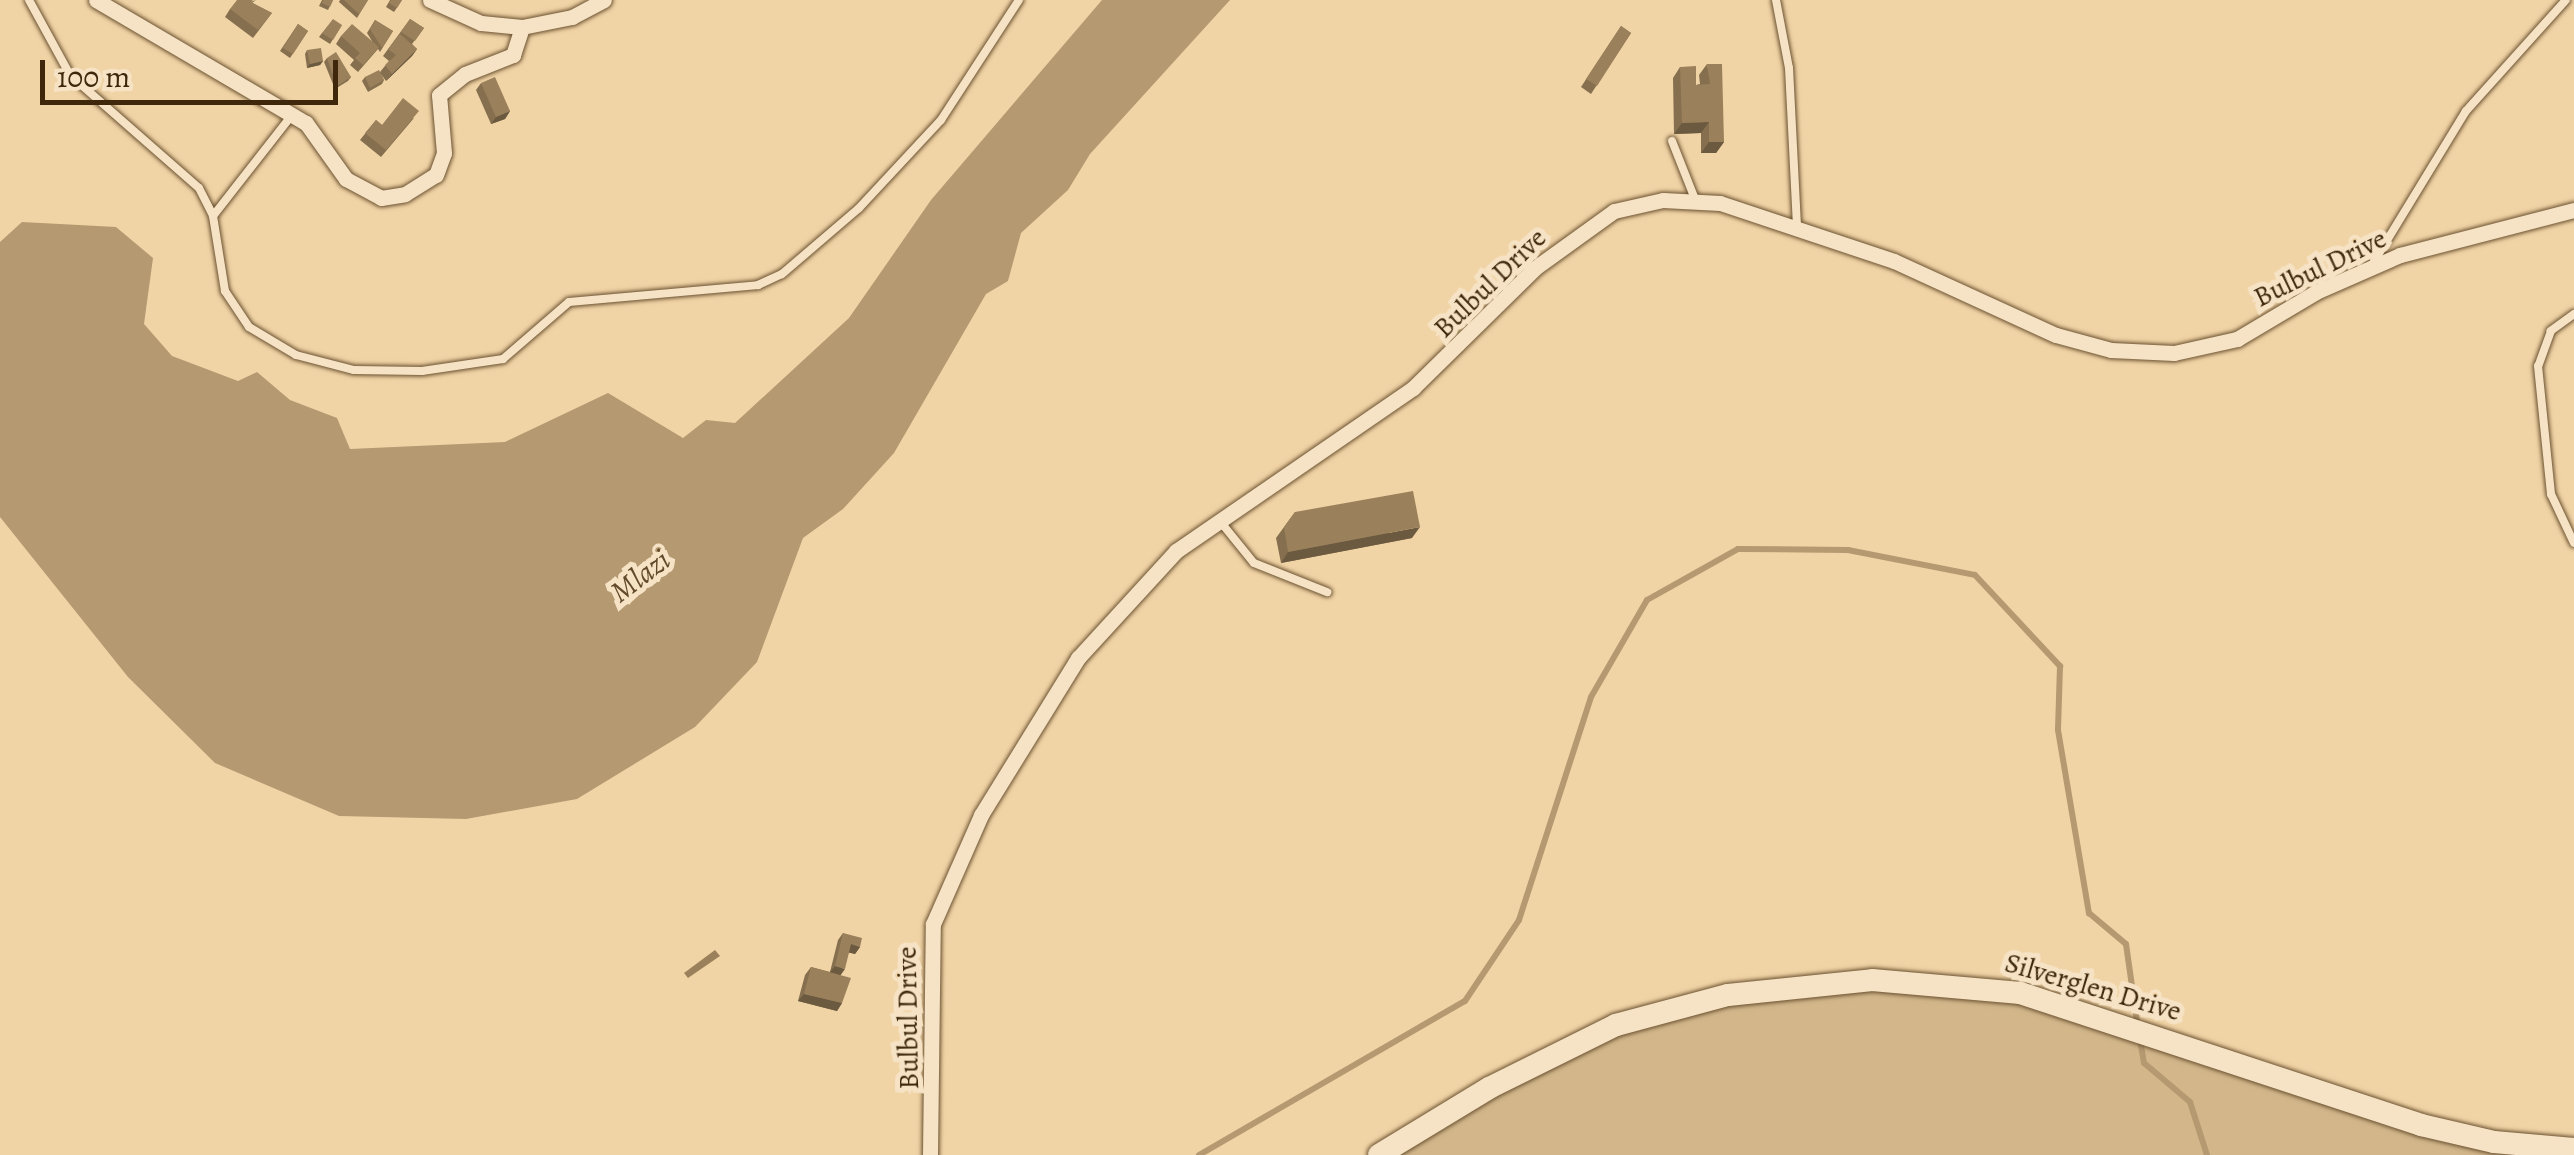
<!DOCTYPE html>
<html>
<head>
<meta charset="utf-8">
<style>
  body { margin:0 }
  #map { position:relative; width:2574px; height:1155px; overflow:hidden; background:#f1d4a6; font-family:Alegreya,serif }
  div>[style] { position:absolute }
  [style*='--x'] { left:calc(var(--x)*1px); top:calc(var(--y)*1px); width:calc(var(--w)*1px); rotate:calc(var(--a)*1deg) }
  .green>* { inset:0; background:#d3b78b }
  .water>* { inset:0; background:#b49971 }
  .stream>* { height:6px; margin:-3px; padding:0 3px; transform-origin:3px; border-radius:3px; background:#b49971 }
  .roads { filter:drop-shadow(0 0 2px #6b5231) drop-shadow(0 0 2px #6b5231) }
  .lane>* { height:8px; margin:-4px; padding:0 4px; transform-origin:4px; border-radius:4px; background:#f6e3c5 }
  .street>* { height:15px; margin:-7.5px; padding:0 7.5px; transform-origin:7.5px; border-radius:7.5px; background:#f6e3c5 }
  .secondary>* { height:22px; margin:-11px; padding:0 11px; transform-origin:11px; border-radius:11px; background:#f6e3c5 }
  .wall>* { inset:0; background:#856f4e }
  .shaded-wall>* { inset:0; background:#6c5a40 }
  .building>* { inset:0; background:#9b815b }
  span { translate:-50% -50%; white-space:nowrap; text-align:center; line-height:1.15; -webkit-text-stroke:10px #f6e3c5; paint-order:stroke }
  .street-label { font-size:28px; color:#3e270a }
  .water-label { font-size:30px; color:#614929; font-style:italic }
  .scale { position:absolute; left:40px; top:60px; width:298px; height:45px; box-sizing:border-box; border:5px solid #3e270a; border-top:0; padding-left:12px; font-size:30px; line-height:35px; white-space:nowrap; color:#3e270a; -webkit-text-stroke:8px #f6e3c5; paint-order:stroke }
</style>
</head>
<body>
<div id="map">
  <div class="green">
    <div style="clip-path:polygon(1782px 988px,1992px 991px,2325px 1096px,2574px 1155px,1388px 1155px,1572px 1045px)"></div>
  </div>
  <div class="water">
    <div style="clip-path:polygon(1102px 0,1230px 0,1090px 154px,1068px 190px,1021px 233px,1008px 281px,986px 294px,894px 453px,843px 509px,803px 538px,757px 662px,695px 727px,577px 799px,466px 819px,339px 816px,215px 763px,128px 677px,0 517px,0 242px,22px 222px,116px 227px,153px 258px,144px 324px,172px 356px,238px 381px,257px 372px,290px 400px,337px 418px,350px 449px,505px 442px,608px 393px,683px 438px,706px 420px,735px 423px,849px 318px,931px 200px)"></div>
  </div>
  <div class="stream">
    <div style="--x:2140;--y:1040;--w:23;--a:80"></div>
    <div style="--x:2144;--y:1063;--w:60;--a:40.3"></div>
    <div style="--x:2190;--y:1102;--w:56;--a:72.2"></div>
    <div style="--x:1199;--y:1155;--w:307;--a:-30.1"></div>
    <div style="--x:1465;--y:1001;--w:97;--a:-56.3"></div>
    <div style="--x:1519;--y:920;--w:234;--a:-72.1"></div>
    <div style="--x:1591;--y:697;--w:112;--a:-60"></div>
    <div style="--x:1647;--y:600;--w:104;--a:-29.3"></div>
    <div style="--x:1738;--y:549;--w:110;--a:0.5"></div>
    <div style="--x:1848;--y:550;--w:129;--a:11.1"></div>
    <div style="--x:1975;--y:575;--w:125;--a:47"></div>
    <div style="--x:2060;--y:666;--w:64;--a:91.8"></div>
    <div style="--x:2058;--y:730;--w:186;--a:80.4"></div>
    <div style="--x:2089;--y:913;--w:48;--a:40"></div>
    <div style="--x:2126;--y:944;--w:85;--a:81.9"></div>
  </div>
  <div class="roads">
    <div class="lane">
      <div style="--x:29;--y:0;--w:85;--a:61.3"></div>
      <div style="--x:70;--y:75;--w:171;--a:41.2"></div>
      <div style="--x:199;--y:188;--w:31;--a:63"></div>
      <div style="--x:213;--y:216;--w:76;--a:80.9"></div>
      <div style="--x:225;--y:291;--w:43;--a:56.3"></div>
      <div style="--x:249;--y:327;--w:55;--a:30.8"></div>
      <div style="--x:296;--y:355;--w:60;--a:14.5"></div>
      <div style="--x:354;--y:370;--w:68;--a:0.8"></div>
      <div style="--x:422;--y:371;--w:82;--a:-8.4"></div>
      <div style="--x:503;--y:359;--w:87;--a:-40.8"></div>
      <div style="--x:569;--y:302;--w:190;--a:-5.1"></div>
      <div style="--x:758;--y:285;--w:26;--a:-25"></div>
      <div style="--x:782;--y:274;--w:101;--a:-40.6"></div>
      <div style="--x:859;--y:208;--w:120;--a:-47"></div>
      <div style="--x:941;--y:120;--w:143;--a:-57"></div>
      <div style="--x:1776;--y:0;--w:69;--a:79.2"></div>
      <div style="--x:1789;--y:68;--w:159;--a:87.1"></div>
      <div style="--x:1672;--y:141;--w:62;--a:68.4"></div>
      <div style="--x:213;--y:216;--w:127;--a:-52"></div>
      <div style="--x:2372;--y:265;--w:180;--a:-58.6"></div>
      <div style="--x:2466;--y:111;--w:149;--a:-48"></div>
      <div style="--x:2574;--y:314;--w:29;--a:144"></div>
      <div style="--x:2551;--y:331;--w:37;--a:110"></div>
      <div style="--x:2538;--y:366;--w:129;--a:84.2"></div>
      <div style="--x:2551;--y:494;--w:54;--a:64.9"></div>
      <div style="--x:1219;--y:520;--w:55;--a:50.9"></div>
      <div style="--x:1254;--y:563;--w:79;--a:21.7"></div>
    </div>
    <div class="street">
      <div style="--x:96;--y:0;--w:243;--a:30.4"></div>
      <div style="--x:306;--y:123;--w:69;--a:54.5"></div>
      <div style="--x:346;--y:179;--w:40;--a:28"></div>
      <div style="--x:381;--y:198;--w:24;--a:-9"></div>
      <div style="--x:405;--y:194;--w:36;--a:-32"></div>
      <div style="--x:436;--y:175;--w:23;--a:-70"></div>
      <div style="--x:444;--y:153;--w:58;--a:-94.9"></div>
      <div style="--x:439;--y:95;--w:33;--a:-39"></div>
      <div style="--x:465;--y:74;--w:52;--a:-21.6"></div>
      <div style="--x:513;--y:55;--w:29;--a:-72"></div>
      <div style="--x:430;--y:0;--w:56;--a:24.3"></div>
      <div style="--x:481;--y:23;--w:41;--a:5.6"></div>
      <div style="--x:522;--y:27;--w:51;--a:-11.3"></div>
      <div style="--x:572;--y:17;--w:36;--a:-28"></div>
      <div style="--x:930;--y:1155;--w:231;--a:-89.3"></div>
      <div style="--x:933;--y:924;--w:119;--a:-66.2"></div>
      <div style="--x:981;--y:815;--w:185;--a:-58.3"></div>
      <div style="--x:1078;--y:658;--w:145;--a:-47.5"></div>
      <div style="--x:1176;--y:551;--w:288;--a:-34.5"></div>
      <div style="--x:1413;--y:388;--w:171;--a:-44.5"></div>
      <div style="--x:1535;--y:268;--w:97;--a:-35.8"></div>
      <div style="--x:1614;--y:211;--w:50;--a:-12.7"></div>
      <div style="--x:1663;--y:200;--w:57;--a:3"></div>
      <div style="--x:1720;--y:203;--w:183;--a:18.4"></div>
      <div style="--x:1894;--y:261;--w:178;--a:24.6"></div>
      <div style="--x:2056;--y:335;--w:57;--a:15.3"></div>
      <div style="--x:2111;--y:350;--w:63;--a:2.7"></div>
      <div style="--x:2174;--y:353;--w:65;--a:-12.5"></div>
      <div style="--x:2237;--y:339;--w:92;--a:-30.7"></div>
      <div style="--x:2316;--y:292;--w:92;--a:-23.8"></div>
      <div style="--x:2400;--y:255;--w:180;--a:-14.5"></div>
    </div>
    <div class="secondary">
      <div style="--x:1379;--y:1155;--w:129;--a:-31.3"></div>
      <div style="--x:1489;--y:1088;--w:142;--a:-26.4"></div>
      <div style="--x:1616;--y:1025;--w:116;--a:-15"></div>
      <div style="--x:1728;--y:995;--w:145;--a:-5.9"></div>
      <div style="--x:1872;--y:980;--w:149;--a:5"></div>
      <div style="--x:2020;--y:993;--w:422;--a:18.2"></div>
      <div style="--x:2421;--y:1125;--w:75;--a:13.1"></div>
      <div style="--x:2494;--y:1142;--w:80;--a:5"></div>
    </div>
  </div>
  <div class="wall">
    <div style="clip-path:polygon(256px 0,252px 3px,272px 13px,253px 38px,225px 17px,230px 9px)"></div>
    <div style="clip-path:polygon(322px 0,333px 0,328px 10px,319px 6px)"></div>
    <div style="clip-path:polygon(340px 0,368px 0,357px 18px,339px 2px)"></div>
    <div style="clip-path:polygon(390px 0,402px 0,394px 12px,386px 7px)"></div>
    <div style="clip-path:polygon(410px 19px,424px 28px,412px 44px,417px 49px,412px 56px,386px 81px,380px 73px,384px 80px,382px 84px,368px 92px,362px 81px,365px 77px,380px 72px,389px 61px,383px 56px)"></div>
    <div style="clip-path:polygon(375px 20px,393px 31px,380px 52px,378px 49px,358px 72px,350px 65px,354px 60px,336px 44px,341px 36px,372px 41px,367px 33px)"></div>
    <div style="clip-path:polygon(298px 24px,308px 31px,290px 58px,280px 51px)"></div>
    <div style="clip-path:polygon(342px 25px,330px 44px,319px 37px,322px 33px)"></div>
    <div style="clip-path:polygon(1621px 26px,1631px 33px,1591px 94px,1581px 87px)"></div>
    <div style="clip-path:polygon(307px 50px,323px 61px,320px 65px,307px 68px,305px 54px)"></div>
    <div style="clip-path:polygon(327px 58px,351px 77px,348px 81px,335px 89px,324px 62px)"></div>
    <div style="clip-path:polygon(1707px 64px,1724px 142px,1716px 153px,1701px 153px,1701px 133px,1674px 134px,1673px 78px,1680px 67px,1696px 85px,1700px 84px,1699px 75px)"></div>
    <div style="clip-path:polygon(481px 83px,510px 111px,505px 119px,491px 124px,476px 90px)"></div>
    <div style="clip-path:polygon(414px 118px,381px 157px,360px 140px,376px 120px,382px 125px)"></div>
    <div style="clip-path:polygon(1295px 512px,1412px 538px,1281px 563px,1276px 538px)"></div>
    <div style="clip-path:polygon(843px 933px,860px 947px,855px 954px,849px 952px,840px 975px,842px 1003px,837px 1011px,798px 1001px,805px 975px,811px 967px,830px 972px,838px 940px)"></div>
  </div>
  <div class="shaded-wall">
    <div style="clip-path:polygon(417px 49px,412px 56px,386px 81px,392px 74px)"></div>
    <div style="clip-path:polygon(323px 61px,320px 65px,307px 68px,310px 64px)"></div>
    <div style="clip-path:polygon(510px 111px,505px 119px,491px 124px,496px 117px)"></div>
    <div style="clip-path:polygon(1709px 122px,1701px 133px,1674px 134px,1682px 123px)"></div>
    <div style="clip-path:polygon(1709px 142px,1724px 142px,1716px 153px,1701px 153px)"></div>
    <div style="clip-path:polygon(1420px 527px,1412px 538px,1281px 563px,1288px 552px)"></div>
    <div style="clip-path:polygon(851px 944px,860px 947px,855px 954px,846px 952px)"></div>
    <div style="clip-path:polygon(835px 966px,845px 969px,840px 976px,829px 973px)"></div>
    <div style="clip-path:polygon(804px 994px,842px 1003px,837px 1011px,798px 1001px)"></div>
  </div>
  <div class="building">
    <div style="clip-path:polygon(237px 0,253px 0,251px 2px,272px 13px,258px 30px,230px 9px)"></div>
    <div style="clip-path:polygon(323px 0,333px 0,330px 7px,322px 3px)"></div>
    <div style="clip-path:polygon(344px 0,368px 0,359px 14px)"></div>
    <div style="clip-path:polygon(391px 0,402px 0,397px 8px,389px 3px)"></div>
    <div style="clip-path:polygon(333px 19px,342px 25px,333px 40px,322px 33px)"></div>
    <div style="clip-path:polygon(410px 19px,424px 28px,415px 41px,401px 32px)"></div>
    <div style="clip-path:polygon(375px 20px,393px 31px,382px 48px,370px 29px)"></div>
    <div style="clip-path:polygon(298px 24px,308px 31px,293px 54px,283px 48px)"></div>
    <div style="clip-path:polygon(352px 24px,379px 47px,363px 65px,355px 58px,360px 53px,341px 36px)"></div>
    <div style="clip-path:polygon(1621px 26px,1631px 33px,1597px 86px,1586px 79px)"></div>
    <div style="clip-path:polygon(400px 34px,417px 49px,392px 74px,385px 65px,396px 55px,388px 49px)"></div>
    <div style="clip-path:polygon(321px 48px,323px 61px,310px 64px,307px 50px)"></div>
    <div style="clip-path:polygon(336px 52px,351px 77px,337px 86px,327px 58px)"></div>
    <div style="clip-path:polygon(1707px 64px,1722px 64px,1724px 142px,1709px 142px,1709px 122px,1682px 123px,1680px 67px,1696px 66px,1696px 85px,1710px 84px)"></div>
    <div style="clip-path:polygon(379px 70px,384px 80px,370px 88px,365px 77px)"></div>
    <div style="clip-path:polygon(495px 77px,510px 111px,496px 117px,481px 83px)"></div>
    <div style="clip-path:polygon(403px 98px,419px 111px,386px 150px,365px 133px,376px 120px,382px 125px)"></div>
    <div style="clip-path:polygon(1413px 491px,1420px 527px,1288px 552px,1284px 527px,1295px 512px)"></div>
    <div style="clip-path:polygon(843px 933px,862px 938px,860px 947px,851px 944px,845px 969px,835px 966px)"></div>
    <div style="clip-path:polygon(715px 950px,720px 956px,688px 978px,684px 973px)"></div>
    <div style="clip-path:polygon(811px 967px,851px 978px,842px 1003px,804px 994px)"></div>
  </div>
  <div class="street-label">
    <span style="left:2320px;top:268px;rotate:-26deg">Bulbul Drive</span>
    <span style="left:1490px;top:283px;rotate:-44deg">Bulbul Drive</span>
    <span style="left:2093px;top:987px;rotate:16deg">Silverglen Drive</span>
    <span style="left:908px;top:1018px;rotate:-91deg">Bulbul Drive</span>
  </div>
  <div class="water-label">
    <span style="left:640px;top:576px;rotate:-37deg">Mlazi</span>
  </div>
  <div class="scale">100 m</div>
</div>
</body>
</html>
